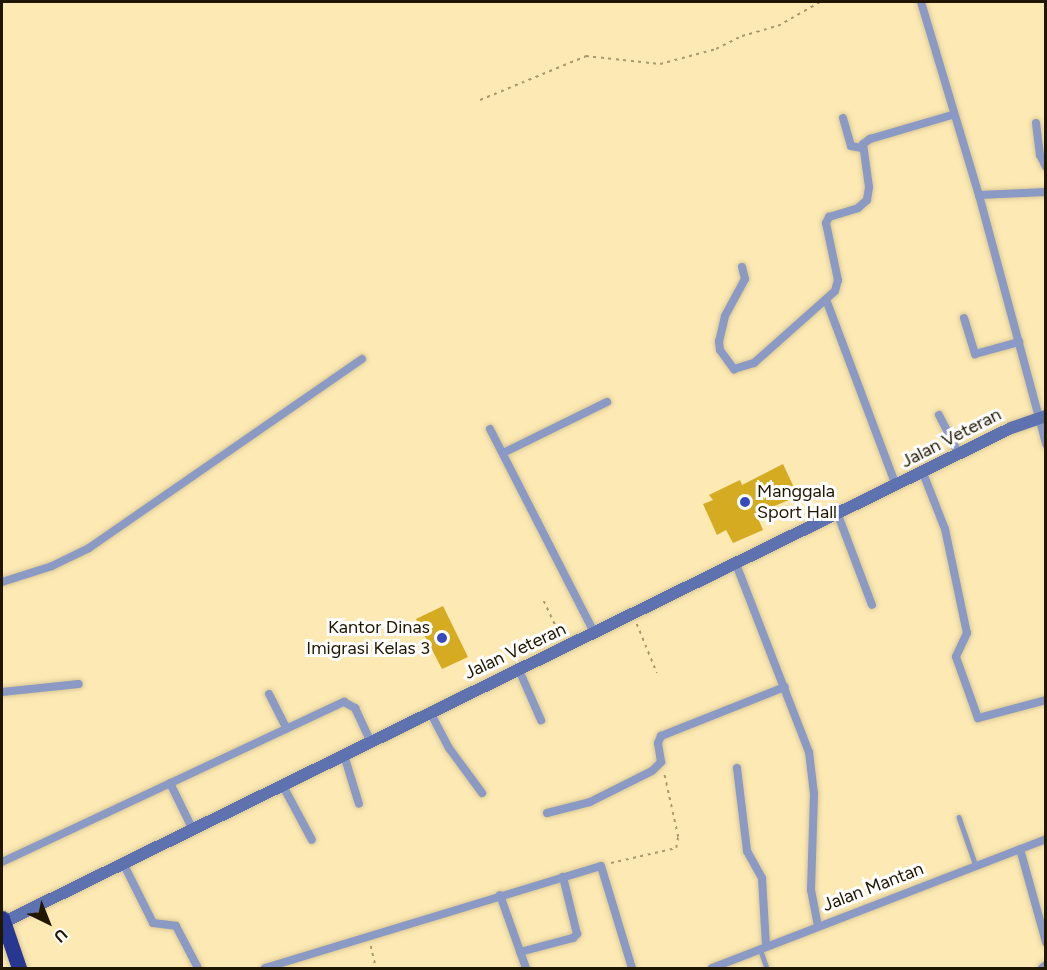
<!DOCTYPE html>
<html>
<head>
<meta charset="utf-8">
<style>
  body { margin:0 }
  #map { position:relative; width:1047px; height:970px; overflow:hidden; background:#fce9b3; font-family:Figtree,sans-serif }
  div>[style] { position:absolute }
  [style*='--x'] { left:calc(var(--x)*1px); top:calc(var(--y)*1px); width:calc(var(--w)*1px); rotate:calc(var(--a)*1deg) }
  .building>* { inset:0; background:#d5ab21 }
  .path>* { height:1.5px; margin-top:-0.75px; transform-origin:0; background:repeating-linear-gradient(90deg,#a8996e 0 3px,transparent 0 7.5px) }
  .roads { filter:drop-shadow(0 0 2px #d9c796) drop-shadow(0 0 2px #d9c796) }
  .lane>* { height:4.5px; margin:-2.25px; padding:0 2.25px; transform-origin:2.25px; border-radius:2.25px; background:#8b99c5 }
  .street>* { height:8px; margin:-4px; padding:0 4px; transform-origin:4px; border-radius:4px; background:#8b99c5 }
  .secondary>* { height:12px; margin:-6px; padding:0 6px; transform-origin:6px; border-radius:6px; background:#5f72b0 }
  .highway>* { height:15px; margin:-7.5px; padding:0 7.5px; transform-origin:7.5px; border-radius:7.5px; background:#283892 }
  .dots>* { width:16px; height:16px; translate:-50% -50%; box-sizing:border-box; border:3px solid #fff; border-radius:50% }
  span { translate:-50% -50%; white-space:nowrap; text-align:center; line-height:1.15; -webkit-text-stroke:6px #fff; paint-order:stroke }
  .street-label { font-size:18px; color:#201700 }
  .poi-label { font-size:18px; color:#201700 }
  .left { translate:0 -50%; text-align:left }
  .right { translate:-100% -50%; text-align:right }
  .frame { position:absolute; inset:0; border:3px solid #201700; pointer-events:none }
  .north { position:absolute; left:18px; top:892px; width:60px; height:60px; -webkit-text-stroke:4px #fff; paint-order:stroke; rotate:137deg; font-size:16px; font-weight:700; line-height:24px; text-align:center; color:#201700 }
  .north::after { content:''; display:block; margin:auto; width:21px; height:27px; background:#201700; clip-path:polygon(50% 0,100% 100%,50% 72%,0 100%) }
</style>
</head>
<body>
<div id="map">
  <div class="building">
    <div style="clip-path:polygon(783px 464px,798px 496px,756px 514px,763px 530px,733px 543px,726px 530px,717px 535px,703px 504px,713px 500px,709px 495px,740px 480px,742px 485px)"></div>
    <div style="clip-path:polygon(443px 606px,468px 657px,442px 669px,416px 619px)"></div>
  </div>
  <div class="path">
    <div style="--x:480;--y:100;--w:115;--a:-22.5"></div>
    <div style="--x:586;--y:56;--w:74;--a:6.2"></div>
    <div style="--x:660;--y:64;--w:58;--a:-15"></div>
    <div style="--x:716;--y:49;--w:29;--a:-27"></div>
    <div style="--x:742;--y:36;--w:37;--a:-16"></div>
    <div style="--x:778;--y:26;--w:48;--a:-29.7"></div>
    <div style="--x:544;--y:601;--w:38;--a:65"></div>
    <div style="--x:637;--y:624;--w:53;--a:67.8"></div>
    <div style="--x:611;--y:863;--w:67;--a:-13"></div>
    <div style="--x:676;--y:848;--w:11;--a:-80"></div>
    <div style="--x:678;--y:837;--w:65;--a:-102.5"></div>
    <div style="--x:371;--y:946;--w:23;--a:77"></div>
  </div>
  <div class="roads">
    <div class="lane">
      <div style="--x:959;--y:817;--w:52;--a:70.9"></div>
      <div style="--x:760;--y:948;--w:21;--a:71"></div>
    </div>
    <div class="street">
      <div style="--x:921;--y:2;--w:202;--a:73.3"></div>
      <div style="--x:979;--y:195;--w:258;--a:74.9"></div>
      <div style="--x:843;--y:118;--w:29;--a:74"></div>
      <div style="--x:851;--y:146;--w:10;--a:11"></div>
      <div style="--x:1036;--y:123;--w:32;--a:83"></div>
      <div style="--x:1040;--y:155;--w:13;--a:63"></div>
      <div style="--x:979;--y:195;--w:67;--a:-2.6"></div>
      <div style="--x:742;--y:267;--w:12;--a:76"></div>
      <div style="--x:745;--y:279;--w:42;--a:118.4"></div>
      <div style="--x:725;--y:316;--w:26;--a:103"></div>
      <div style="--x:719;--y:341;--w:9;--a:84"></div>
      <div style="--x:720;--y:350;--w:24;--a:54"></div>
      <div style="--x:734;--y:369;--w:21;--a:-17"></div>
      <div style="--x:754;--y:363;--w:108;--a:-41.6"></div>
      <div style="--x:835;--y:291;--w:11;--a:-75"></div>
      <div style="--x:838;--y:280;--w:58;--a:-101.9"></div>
      <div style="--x:826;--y:223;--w:7;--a:-63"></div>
      <div style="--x:829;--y:217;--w:30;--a:-17"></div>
      <div style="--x:858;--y:208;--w:12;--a:-42"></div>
      <div style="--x:867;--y:200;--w:13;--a:-81"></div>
      <div style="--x:869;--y:187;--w:43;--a:-97.9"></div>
      <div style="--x:863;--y:144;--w:9;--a:-36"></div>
      <div style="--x:870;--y:139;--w:85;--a:-16.3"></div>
      <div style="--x:827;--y:302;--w:197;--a:69.4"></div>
      <div style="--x:964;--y:318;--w:38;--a:73"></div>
      <div style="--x:975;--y:354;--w:46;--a:-15.3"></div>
      <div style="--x:939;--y:415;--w:44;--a:62.9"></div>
      <div style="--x:490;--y:429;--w:230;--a:62.9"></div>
      <div style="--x:503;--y:453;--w:116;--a:-26.1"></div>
      <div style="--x:923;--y:473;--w:60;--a:68.6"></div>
      <div style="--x:945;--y:529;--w:106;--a:78.1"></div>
      <div style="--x:967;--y:633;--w:26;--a:115"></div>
      <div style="--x:956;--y:657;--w:65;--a:70.2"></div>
      <div style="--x:978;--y:718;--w:70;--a:-14.8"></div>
      <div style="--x:838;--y:515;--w:96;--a:69.3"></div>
      <div style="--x:736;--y:564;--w:202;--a:68.8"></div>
      <div style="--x:809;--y:752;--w:42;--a:83.2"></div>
      <div style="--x:814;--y:794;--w:96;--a:91.8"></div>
      <div style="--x:811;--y:890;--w:37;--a:79"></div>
      <div style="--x:2;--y:582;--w:52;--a:-17.7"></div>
      <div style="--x:52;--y:566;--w:41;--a:-25.9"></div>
      <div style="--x:89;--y:548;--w:332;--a:-34.7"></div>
      <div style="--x:519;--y:670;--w:55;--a:66.3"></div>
      <div style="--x:2;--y:692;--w:77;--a:-5.9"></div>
      <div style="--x:269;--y:694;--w:39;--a:63"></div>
      <div style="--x:430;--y:712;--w:41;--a:62.2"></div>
      <div style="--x:449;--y:748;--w:56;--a:53.7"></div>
      <div style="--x:344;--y:755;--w:51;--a:73"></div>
      <div style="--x:737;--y:768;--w:84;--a:83.1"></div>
      <div style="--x:747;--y:851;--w:31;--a:61"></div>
      <div style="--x:762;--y:878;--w:68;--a:86.6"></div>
      <div style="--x:170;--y:783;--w:52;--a:63.9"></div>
      <div style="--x:283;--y:786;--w:61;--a:61.8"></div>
      <div style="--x:547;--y:813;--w:44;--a:-14.3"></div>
      <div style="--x:590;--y:802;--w:69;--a:-26.6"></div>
      <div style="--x:652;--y:771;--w:13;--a:-45"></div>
      <div style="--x:661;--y:762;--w:19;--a:-99"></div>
      <div style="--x:658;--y:743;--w:8;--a:-67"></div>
      <div style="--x:661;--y:736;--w:133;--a:-21.6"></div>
      <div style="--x:1020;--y:849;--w:97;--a:74.4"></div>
      <div style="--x:2;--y:862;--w:378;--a:-25.1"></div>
      <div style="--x:344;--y:702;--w:13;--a:29"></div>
      <div style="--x:355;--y:708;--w:38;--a:65"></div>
      <div style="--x:123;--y:863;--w:67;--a:63.4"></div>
      <div style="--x:153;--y:923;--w:23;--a:7"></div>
      <div style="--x:176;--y:926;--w:47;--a:62.4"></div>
      <div style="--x:500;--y:895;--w:77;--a:70.4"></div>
      <div style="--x:520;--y:952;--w:55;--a:-14.8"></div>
      <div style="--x:573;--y:938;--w:6;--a:-45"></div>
      <div style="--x:577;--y:934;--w:59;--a:-103.8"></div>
      <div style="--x:265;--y:968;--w:351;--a:-16.9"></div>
      <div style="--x:601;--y:866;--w:107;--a:73.1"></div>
      <div style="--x:712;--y:968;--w:358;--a:-21.1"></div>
      <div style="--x:1042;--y:968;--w:5;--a:-37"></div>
    </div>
    <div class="secondary">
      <div style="--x:2;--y:923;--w:1124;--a:-26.13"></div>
      <div style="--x:1011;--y:428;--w:37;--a:-19"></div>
    </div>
    <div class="highway">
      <div style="--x:2;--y:918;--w:53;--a:71.2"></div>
    </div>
  </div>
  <div class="dots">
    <div style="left:745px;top:502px;background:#364abc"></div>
    <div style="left:442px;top:638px;background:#364abc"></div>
  </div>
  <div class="street-label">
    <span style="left:951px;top:438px;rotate:-27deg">Jalan Veteran</span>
    <span style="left:515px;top:651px;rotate:-25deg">Jalan Veteran</span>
    <span style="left:873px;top:887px;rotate:-21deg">Jalan Mantan</span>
  </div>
  <div class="poi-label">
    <span class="left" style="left:757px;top:502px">Manggala<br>Sport Hall</span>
    <span class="right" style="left:430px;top:638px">Kantor Dinas<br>Imigrasi Kelas 3</span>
  </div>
  <div class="frame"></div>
  <div class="north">U</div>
</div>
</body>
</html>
